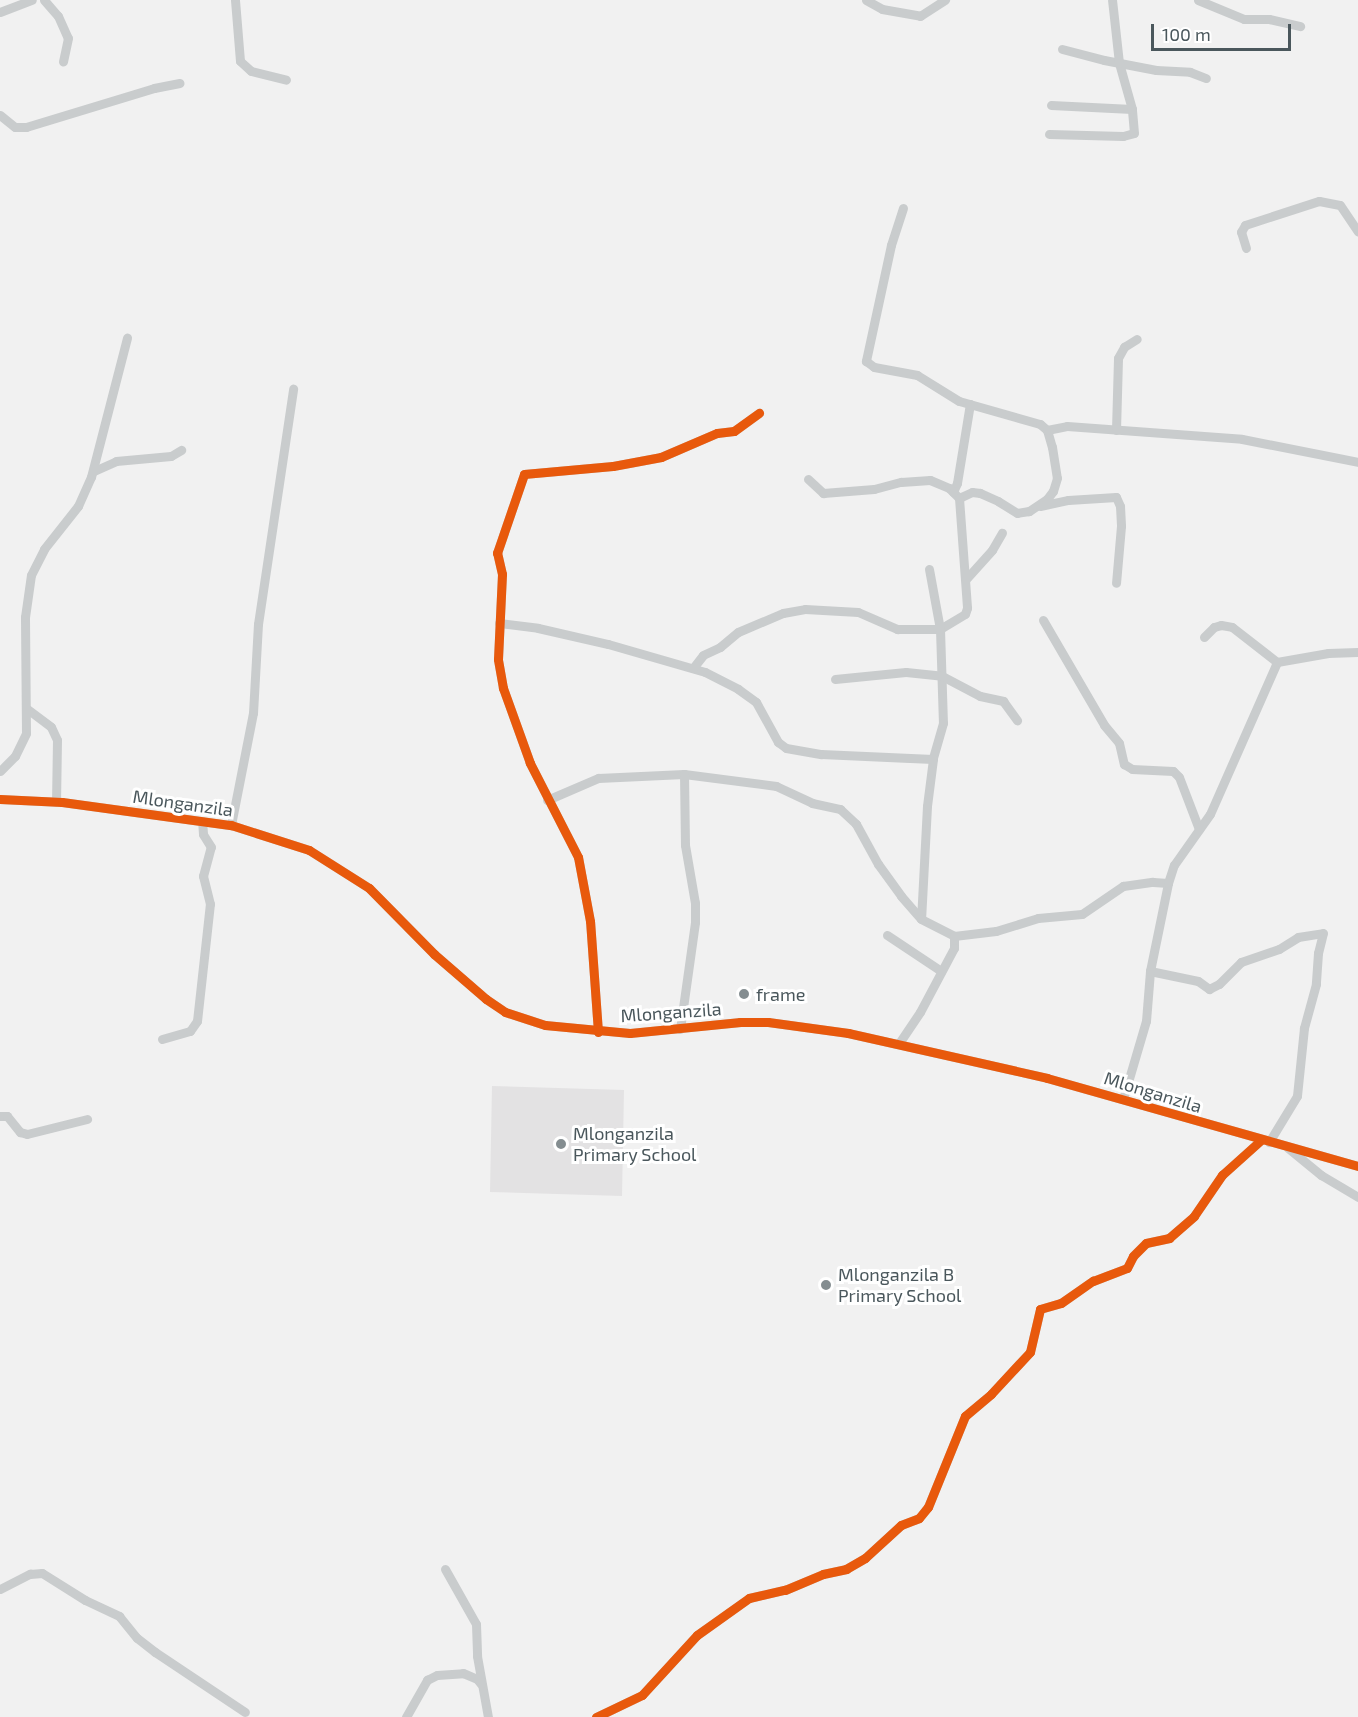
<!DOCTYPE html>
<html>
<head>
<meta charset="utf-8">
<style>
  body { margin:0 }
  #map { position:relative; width:1358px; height:1717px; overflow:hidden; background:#f1f1f1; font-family:"Exo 2",sans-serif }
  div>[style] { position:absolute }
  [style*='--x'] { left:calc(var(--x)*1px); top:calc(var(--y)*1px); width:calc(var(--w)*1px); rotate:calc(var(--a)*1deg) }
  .education>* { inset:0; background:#e3e2e3 }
  .minor>* { height:9px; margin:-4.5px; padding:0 4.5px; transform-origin:4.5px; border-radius:4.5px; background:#c9cccd }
  .cycleway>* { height:9px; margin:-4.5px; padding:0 4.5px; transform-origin:4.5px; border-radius:4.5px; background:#e8590c }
  .dots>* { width:16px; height:16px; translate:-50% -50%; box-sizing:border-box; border:3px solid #fff; border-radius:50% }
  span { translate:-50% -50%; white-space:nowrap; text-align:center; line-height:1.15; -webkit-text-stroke:6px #fff; paint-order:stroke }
  .street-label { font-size:18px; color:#4a575c }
  .poi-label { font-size:18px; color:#4a575c }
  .left { translate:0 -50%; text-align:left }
  .scale { position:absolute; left:1151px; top:24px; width:140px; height:27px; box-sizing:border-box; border:3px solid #4a575c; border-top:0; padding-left:8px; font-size:18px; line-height:21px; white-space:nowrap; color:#4a575c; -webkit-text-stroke:4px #fff; paint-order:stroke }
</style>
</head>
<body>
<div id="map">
  <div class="education">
    <div style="clip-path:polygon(492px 1086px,624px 1090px,622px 1196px,490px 1192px)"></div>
  </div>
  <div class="minor">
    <div style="--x:44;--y:0;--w:21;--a:49"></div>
    <div style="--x:58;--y:16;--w:24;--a:66"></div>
    <div style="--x:68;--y:38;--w:24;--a:102"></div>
    <div style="--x:235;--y:0;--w:61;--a:85.3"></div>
    <div style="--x:240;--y:61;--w:15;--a:42"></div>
    <div style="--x:251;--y:71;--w:36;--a:14"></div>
    <div style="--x:866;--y:0;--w:18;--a:29"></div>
    <div style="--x:882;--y:9;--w:39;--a:10"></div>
    <div style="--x:920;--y:16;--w:30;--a:-33"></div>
    <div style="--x:1198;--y:0;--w:50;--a:22.4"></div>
    <div style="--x:1244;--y:19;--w:25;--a:0"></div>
    <div style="--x:1269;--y:19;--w:32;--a:13"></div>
    <div style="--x:0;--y:12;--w:34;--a:-21"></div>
    <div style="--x:1062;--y:49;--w:43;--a:14.7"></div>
    <div style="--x:1104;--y:60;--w:53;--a:10.9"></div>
    <div style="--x:1156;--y:70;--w:34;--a:3"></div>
    <div style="--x:1190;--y:72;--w:17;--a:21"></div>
    <div style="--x:1051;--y:105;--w:81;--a:2.8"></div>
    <div style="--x:0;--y:115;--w:19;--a:39"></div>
    <div style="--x:15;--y:127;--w:11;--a:0"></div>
    <div style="--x:26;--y:127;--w:134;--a:-16.9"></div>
    <div style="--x:154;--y:88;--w:26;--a:-11"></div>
    <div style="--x:1049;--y:134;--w:74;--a:1.5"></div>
    <div style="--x:1123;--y:136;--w:11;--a:-15"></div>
    <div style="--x:1134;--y:133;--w:24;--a:-95"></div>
    <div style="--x:1132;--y:109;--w:48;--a:-105.8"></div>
    <div style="--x:1119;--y:63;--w:63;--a:-96.3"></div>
    <div style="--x:903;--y:208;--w:39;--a:108"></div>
    <div style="--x:891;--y:245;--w:119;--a:102.2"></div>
    <div style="--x:866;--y:361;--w:10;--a:37"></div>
    <div style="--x:874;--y:367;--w:44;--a:10.5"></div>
    <div style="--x:917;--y:375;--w:49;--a:31.8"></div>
    <div style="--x:959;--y:401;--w:84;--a:15.9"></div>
    <div style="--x:1040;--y:424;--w:9;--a:41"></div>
    <div style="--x:1047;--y:430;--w:18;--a:74"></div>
    <div style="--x:1052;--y:447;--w:31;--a:81"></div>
    <div style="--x:1057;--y:478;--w:14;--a:107"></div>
    <div style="--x:1053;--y:491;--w:10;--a:127"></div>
    <div style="--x:1047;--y:499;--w:22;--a:146"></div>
    <div style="--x:1029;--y:511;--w:12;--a:171"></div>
    <div style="--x:1017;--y:513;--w:22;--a:-148"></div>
    <div style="--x:998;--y:501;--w:20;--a:-156"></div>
    <div style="--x:980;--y:493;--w:8;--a:-173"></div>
    <div style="--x:972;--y:492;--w:14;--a:155"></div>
    <div style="--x:1246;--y:248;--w:17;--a:-107"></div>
    <div style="--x:1241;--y:232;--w:8;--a:-60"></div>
    <div style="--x:1245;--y:225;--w:78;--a:-18"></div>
    <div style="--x:1319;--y:201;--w:21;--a:11"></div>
    <div style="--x:1340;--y:205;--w:32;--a:56"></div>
    <div style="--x:1047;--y:430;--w:20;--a:-11"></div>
    <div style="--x:1067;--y:426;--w:175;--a:4.2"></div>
    <div style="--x:1242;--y:439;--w:118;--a:11.2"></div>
    <div style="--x:1116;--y:430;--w:72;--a:-88.4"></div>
    <div style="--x:1118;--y:358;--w:13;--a:-61"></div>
    <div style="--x:1124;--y:347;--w:15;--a:-32"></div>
    <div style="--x:94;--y:471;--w:24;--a:-24"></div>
    <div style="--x:116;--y:461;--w:55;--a:-5.2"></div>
    <div style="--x:171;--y:456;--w:12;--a:-31"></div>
    <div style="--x:808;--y:479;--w:21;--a:43"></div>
    <div style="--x:823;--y:493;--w:51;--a:-4.5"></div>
    <div style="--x:874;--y:489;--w:28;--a:-15"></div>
    <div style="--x:901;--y:482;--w:29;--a:-4"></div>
    <div style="--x:930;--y:480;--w:21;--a:23"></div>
    <div style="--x:949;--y:488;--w:14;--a:45"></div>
    <div style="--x:959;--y:498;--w:110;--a:85.8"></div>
    <div style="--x:967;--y:608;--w:6;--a:108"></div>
    <div style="--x:965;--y:614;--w:29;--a:149"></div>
    <div style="--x:940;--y:629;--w:94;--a:88.2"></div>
    <div style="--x:943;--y:723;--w:37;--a:106"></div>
    <div style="--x:933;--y:759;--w:47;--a:97.3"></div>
    <div style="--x:927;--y:806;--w:113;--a:93"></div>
    <div style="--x:953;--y:492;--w:10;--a:-66"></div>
    <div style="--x:957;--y:483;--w:80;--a:-80.7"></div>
    <div style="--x:1040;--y:506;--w:29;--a:-12"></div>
    <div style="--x:1068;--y:500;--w:48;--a:-3.6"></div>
    <div style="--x:1116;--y:497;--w:10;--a:66"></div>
    <div style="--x:1120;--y:506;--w:20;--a:87"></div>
    <div style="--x:1121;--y:526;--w:57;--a:95"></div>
    <div style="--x:966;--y:579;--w:39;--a:-48"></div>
    <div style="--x:992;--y:550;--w:20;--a:-60"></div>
    <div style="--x:1043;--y:620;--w:121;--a:59.8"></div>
    <div style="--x:1104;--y:725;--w:23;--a:50"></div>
    <div style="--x:1119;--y:743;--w:22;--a:77"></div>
    <div style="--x:1124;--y:764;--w:9;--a:32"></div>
    <div style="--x:1132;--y:769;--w:41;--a:2.8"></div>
    <div style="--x:1173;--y:771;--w:8;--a:45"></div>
    <div style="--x:1179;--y:777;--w:56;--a:69"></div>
    <div style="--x:499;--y:623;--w:39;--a:7"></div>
    <div style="--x:538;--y:628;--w:72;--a:12.9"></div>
    <div style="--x:608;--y:644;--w:101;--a:16.1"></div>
    <div style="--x:705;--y:672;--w:37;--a:27"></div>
    <div style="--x:738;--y:689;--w:22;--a:36"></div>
    <div style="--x:756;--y:702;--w:46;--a:61.2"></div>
    <div style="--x:778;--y:742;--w:10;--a:37"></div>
    <div style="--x:786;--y:748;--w:36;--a:10"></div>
    <div style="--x:821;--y:754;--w:112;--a:2.6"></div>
    <div style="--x:1204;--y:637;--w:14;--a:-45"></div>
    <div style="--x:1214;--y:627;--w:7;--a:-16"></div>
    <div style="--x:1221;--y:625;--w:11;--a:10"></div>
    <div style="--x:1232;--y:627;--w:57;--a:37.9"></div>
    <div style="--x:693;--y:668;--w:16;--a:-52"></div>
    <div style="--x:703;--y:655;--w:19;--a:-25"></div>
    <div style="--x:720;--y:647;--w:23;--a:-40"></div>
    <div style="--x:738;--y:632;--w:49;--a:-22.9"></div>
    <div style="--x:783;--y:613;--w:22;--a:-10"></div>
    <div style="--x:805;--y:609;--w:53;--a:3.2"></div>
    <div style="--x:858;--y:612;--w:43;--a:23.6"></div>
    <div style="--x:897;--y:629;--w:43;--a:0"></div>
    <div style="--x:940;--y:629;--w:61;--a:-100.4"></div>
    <div style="--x:835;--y:679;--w:71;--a:-5.6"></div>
    <div style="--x:906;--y:672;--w:36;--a:6"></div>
    <div style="--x:942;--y:676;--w:43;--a:27.8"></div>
    <div style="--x:980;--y:696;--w:24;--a:12"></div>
    <div style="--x:1003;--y:701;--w:24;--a:54"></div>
    <div style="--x:26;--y:708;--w:31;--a:37"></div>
    <div style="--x:51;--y:727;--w:14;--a:65"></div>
    <div style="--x:57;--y:740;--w:62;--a:90.9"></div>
    <div style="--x:0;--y:771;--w:21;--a:-45"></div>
    <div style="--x:15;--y:756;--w:25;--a:-64"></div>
    <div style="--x:26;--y:733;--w:116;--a:-90.5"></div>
    <div style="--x:25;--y:617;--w:42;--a:-81.9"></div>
    <div style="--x:31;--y:575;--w:29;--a:-63"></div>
    <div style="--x:44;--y:549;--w:55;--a:-51.7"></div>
    <div style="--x:78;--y:506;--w:32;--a:-66"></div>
    <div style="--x:91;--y:477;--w:144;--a:-75.5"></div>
    <div style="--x:0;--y:799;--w:62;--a:2.8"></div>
    <div style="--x:62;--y:802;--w:171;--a:7.8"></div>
    <div style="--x:231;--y:825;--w:82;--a:17.8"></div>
    <div style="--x:309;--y:850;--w:71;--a:32.3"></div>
    <div style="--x:369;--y:888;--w:93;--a:45.4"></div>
    <div style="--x:434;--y:954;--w:69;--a:40.9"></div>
    <div style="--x:486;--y:999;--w:23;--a:34"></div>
    <div style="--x:505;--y:1012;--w:42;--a:18"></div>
    <div style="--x:545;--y:1025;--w:85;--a:5.4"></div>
    <div style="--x:630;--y:1033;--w:111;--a:-5.7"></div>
    <div style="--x:740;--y:1022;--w:28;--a:0"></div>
    <div style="--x:768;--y:1022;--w:81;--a:7.8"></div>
    <div style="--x:848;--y:1033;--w:204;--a:12.7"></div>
    <div style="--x:1047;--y:1078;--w:323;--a:15.8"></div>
    <div style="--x:547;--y:800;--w:56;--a:-23.3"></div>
    <div style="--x:598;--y:778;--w:86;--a:-2.7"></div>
    <div style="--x:684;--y:774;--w:93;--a:7.4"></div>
    <div style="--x:776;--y:786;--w:40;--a:25"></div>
    <div style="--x:812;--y:803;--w:29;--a:12"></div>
    <div style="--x:840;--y:809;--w:22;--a:43"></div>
    <div style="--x:856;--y:824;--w:46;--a:61.2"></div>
    <div style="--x:878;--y:864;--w:39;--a:54"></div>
    <div style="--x:901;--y:896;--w:30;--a:49"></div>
    <div style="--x:921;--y:919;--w:37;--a:27"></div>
    <div style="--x:954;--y:936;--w:12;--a:90"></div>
    <div style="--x:954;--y:948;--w:72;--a:118"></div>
    <div style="--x:920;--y:1012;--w:37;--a:124"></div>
    <div style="--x:231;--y:825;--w:114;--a:-78.9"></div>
    <div style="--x:253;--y:713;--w:89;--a:-86.8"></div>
    <div style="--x:258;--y:624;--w:238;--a:-81.5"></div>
    <div style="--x:887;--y:935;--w:65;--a:33.7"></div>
    <div style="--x:954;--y:936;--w:42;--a:-6.8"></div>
    <div style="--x:996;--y:931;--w:44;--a:-17.2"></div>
    <div style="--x:1038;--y:918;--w:44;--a:-5.2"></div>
    <div style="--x:1082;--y:914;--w:50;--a:-34.3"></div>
    <div style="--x:1123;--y:886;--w:30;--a:-8"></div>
    <div style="--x:1153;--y:882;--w:15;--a:4"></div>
    <div style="--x:1150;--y:971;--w:49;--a:11.8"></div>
    <div style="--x:1198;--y:981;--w:14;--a:36"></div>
    <div style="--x:1209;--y:989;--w:11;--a:-27"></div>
    <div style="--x:1219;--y:984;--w:31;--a:-45"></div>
    <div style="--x:1241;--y:962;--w:40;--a:-18.9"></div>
    <div style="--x:1279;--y:949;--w:22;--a:-32"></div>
    <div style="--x:1298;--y:937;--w:25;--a:-9"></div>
    <div style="--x:1323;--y:933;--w:21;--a:104"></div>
    <div style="--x:1318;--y:953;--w:31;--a:94"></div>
    <div style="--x:1316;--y:984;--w:46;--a:105.3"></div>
    <div style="--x:1304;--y:1028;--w:68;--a:95.9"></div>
    <div style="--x:1297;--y:1096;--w:54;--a:121.3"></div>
    <div style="--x:680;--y:1029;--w:108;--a:-82"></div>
    <div style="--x:695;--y:922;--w:19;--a:-90"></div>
    <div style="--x:695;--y:903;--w:59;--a:-99.8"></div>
    <div style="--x:685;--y:845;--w:71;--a:-90.8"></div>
    <div style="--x:598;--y:1032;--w:111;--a:-94.1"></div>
    <div style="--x:590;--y:921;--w:65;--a:-100.6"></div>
    <div style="--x:578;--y:857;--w:106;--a:-117.1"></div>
    <div style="--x:530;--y:763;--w:80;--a:-109.8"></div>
    <div style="--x:503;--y:688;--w:29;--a:-100"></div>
    <div style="--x:498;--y:659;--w:85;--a:-87.3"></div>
    <div style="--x:502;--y:574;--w:22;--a:-103"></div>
    <div style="--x:497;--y:553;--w:83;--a:-71.1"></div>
    <div style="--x:524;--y:474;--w:89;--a:-5.1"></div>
    <div style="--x:613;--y:466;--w:49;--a:-10.6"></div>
    <div style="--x:661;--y:457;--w:61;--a:-23.2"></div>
    <div style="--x:717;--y:433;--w:17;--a:-7"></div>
    <div style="--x:734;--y:431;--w:31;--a:-36"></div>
    <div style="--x:162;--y:1039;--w:29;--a:-16"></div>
    <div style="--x:190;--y:1031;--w:12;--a:-55"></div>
    <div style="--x:197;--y:1021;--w:118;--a:-83.7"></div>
    <div style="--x:210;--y:904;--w:29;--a:-104"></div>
    <div style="--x:203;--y:876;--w:30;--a:-75"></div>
    <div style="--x:211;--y:847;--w:15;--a:-122"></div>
    <div style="--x:203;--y:834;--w:13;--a:-94"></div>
    <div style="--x:1123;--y:1099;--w:81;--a:-73.6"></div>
    <div style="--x:1146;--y:1021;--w:50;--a:-85.4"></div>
    <div style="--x:1150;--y:971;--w:90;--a:-78.4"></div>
    <div style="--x:1168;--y:883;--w:19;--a:-72"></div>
    <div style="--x:1174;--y:865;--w:62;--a:-54.8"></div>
    <div style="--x:1210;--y:814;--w:166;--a:-66.2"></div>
    <div style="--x:1277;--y:662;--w:52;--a:-10"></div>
    <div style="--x:1328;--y:653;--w:30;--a:-2"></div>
    <div style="--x:0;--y:1116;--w:7;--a:0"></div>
    <div style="--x:7;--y:1116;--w:21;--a:51"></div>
    <div style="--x:20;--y:1132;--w:7;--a:16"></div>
    <div style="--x:27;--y:1134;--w:62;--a:-14"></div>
    <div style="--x:1288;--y:1148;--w:43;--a:39.3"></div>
    <div style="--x:1321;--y:1175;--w:43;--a:30.7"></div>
    <div style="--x:445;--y:1569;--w:63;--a:60.6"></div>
    <div style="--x:476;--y:1624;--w:32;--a:88"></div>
    <div style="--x:477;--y:1656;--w:62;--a:79.8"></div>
    <div style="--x:0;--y:1589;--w:34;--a:-27"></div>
    <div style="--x:30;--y:1574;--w:12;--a:-5"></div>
    <div style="--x:42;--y:1573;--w:51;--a:32.1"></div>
    <div style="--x:85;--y:1600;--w:38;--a:25"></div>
    <div style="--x:119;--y:1616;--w:28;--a:51"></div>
    <div style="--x:137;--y:1638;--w:23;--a:38"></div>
    <div style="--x:155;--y:1652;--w:108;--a:33.7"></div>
    <div style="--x:406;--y:1717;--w:43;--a:-60.4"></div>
    <div style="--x:427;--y:1680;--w:11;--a:-27"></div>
    <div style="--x:437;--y:1675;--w:26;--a:-4"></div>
    <div style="--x:463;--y:1673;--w:15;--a:23"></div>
    <div style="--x:477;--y:1679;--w:6;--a:51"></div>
    <div style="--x:596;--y:1717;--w:51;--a:-25.6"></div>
    <div style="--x:642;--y:1695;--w:81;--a:-47.5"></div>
    <div style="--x:697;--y:1635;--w:64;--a:-35.4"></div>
    <div style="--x:749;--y:1598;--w:37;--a:-13"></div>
    <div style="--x:785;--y:1590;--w:41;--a:-22.8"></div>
    <div style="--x:823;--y:1574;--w:24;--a:-12"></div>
    <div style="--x:846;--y:1569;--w:22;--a:-30"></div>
    <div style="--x:865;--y:1558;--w:49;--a:-42.5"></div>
    <div style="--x:901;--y:1525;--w:19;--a:-21"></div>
    <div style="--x:919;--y:1518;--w:14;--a:-51"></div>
    <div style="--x:928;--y:1507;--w:98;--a:-67.9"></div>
    <div style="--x:965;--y:1416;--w:34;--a:-40"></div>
    <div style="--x:991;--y:1394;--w:57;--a:-47.1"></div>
    <div style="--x:1030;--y:1352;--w:44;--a:-76.9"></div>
    <div style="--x:1040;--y:1309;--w:22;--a:-16"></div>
    <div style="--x:1061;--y:1303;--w:39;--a:-35"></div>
    <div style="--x:1093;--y:1281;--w:36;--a:-21"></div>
    <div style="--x:1127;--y:1268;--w:13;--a:-63"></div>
    <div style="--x:1133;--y:1256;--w:18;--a:-45"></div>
    <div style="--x:1146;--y:1243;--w:24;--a:-12"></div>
    <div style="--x:1169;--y:1238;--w:33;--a:-41"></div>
    <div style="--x:1194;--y:1216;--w:50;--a:-55.7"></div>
    <div style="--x:1222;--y:1175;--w:52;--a:-41.9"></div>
  </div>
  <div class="cycleway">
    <div style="--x:0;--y:799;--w:62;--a:2.8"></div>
    <div style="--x:62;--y:802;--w:171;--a:7.8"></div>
    <div style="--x:231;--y:825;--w:82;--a:17.8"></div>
    <div style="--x:309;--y:850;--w:71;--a:32.3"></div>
    <div style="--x:369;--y:888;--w:93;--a:45.4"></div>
    <div style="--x:434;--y:954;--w:69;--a:40.9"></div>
    <div style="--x:486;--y:999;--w:23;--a:34"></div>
    <div style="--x:505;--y:1012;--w:42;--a:18"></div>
    <div style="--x:545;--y:1025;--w:85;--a:5.4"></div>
    <div style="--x:630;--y:1033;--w:111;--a:-5.7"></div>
    <div style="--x:740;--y:1022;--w:28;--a:0"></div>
    <div style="--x:768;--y:1022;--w:81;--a:7.8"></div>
    <div style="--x:848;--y:1033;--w:204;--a:12.7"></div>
    <div style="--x:1047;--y:1078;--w:323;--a:15.8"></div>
    <div style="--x:598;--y:1032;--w:111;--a:-94.1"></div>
    <div style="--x:590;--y:921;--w:65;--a:-100.6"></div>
    <div style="--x:578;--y:857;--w:106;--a:-117.1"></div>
    <div style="--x:530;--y:763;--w:80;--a:-109.8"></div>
    <div style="--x:503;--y:688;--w:29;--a:-100"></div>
    <div style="--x:498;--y:659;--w:85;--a:-87.3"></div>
    <div style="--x:502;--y:574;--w:22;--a:-103"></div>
    <div style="--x:497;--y:553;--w:83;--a:-71.1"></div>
    <div style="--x:524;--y:474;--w:89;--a:-5.1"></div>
    <div style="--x:613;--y:466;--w:49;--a:-10.6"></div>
    <div style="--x:661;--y:457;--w:61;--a:-23.2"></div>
    <div style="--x:717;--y:433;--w:17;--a:-7"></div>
    <div style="--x:734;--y:431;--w:31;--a:-36"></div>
    <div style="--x:596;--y:1717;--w:51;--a:-25.6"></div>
    <div style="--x:642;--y:1695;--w:81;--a:-47.5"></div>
    <div style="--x:697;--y:1635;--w:64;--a:-35.4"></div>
    <div style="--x:749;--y:1598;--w:37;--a:-13"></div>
    <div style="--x:785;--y:1590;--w:41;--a:-22.8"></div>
    <div style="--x:823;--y:1574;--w:24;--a:-12"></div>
    <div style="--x:846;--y:1569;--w:22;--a:-30"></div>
    <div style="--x:865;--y:1558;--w:49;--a:-42.5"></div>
    <div style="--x:901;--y:1525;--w:19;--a:-21"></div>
    <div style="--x:919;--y:1518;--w:14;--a:-51"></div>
    <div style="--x:928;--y:1507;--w:98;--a:-67.9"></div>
    <div style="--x:965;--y:1416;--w:34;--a:-40"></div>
    <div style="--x:991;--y:1394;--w:57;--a:-47.1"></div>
    <div style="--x:1030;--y:1352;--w:44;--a:-76.9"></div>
    <div style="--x:1040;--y:1309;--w:22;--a:-16"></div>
    <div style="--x:1061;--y:1303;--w:39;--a:-35"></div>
    <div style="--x:1093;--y:1281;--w:36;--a:-21"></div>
    <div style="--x:1127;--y:1268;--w:13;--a:-63"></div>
    <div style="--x:1133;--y:1256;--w:18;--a:-45"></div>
    <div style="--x:1146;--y:1243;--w:24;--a:-12"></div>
    <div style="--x:1169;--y:1238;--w:33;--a:-41"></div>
    <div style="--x:1194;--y:1216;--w:50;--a:-55.7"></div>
    <div style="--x:1222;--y:1175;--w:52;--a:-41.9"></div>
  </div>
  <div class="dots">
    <div style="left:744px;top:994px;background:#848d90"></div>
    <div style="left:561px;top:1144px;background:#848d90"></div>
    <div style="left:826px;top:1285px;background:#848d90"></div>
  </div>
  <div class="street-label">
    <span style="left:183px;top:803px;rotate:8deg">Mlonganzila</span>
    <span style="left:671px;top:1012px;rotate:-4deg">Mlonganzila</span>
    <span style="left:1153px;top:1092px;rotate:17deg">Mlonganzila</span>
  </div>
  <div class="poi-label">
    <span class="left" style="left:756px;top:994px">frame</span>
    <span class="left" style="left:573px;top:1144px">Mlonganzila<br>Primary School</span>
    <span class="left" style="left:838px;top:1285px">Mlonganzila B<br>Primary School</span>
  </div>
  <div class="scale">100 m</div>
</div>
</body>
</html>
